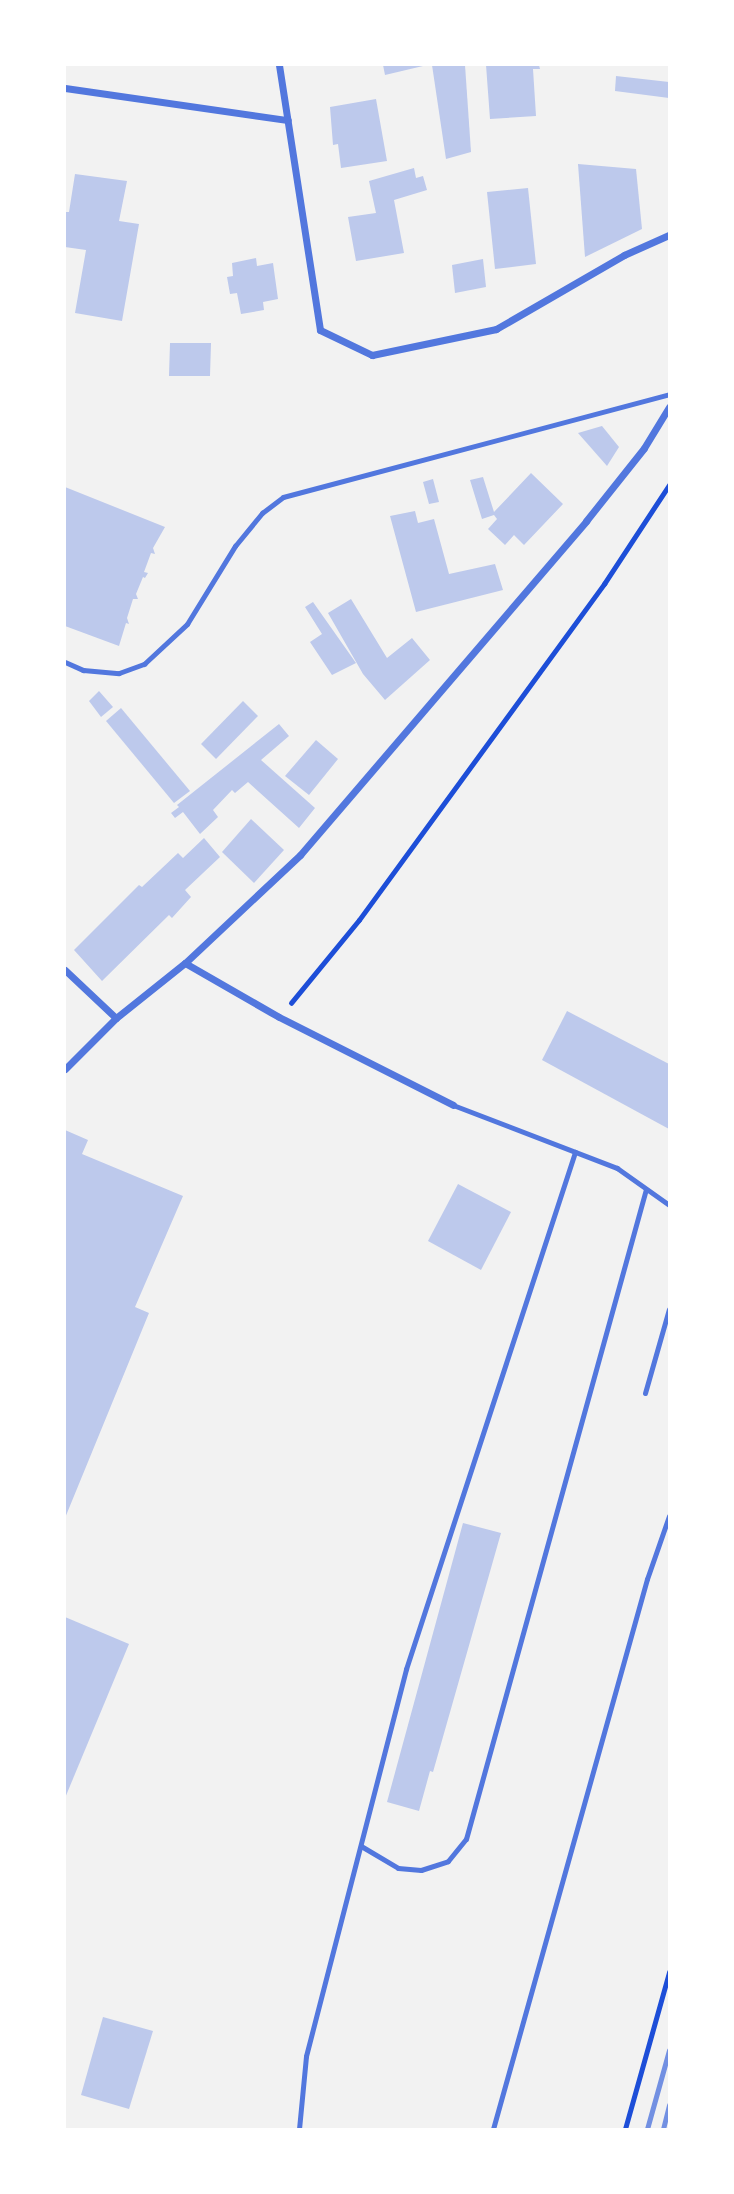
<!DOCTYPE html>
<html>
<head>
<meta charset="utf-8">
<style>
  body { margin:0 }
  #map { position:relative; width:734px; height:2194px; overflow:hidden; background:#f2f2f2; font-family:"Work Sans",sans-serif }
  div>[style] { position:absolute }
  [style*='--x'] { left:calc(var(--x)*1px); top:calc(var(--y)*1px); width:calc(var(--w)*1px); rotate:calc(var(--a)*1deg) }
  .building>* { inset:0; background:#bdc9ec }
  .path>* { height:4.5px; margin:-2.25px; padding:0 2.25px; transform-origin:2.25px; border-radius:2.25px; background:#1d4ed8 }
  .service>* { height:5px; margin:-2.5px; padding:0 2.5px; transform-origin:2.5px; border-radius:2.5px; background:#5277de }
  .minor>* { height:7px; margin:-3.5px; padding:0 3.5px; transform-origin:3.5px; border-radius:3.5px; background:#5277de }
  .rail>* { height:5px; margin:-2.5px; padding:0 2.5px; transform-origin:2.5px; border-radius:2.5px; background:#7290e2 }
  span { translate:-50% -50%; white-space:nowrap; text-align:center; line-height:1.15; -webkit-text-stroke:5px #fff; paint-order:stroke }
  .frame { position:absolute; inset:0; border:66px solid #fff; pointer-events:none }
</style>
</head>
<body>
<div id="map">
  <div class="building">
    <div style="clip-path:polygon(383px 65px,423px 65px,423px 66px,385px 75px)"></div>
    <div style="clip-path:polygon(432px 65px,465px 65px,471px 152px,446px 159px)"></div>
    <div style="clip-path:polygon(486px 65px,539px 65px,540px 69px,533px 69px,536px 116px,490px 119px)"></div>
    <div style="clip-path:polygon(616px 76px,669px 82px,669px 98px,615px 91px)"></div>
    <div style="clip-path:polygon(376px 99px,387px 161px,341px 168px,338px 144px,333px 145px,330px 107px)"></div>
    <div style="clip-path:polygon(578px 164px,636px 169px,642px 229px,585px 257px)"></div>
    <div style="clip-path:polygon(414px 168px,416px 178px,423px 176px,427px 190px,394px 200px,404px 253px,356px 261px,348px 217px,376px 213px,369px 181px)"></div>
    <div style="clip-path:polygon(75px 174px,127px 181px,119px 221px,139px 224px,122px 321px,75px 313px,86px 250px,65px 247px,65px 212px,69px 212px)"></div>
    <div style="clip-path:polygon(528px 188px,536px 264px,495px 269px,487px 192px)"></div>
    <div style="clip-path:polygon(256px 258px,257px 266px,273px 263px,278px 299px,263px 302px,264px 310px,241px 314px,237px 293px,230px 294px,227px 277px,233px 276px,232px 263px)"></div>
    <div style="clip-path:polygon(483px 259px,486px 287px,455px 293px,452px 265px)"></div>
    <div style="clip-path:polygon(170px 343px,211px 343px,210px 376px,169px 376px)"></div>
    <div style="clip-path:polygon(602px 426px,619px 447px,607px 466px,578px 433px)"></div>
    <div style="clip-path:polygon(531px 473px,563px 504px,524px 545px,514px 535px,505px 545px,488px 529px,497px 519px,494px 515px,482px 519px,470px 480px,483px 477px,494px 512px)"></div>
    <div style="clip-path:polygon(433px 479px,439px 502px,429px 504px,423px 482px)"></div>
    <div style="clip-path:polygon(65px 487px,165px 527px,153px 548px,155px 554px,151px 553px,144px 572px,148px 573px,145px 578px,143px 577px,136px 594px,138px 599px,133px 599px,127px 618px,129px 624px,126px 623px,119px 646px,65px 626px)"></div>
    <div style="clip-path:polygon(415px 511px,418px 523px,434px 519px,449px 574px,495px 564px,503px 590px,416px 612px,390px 516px)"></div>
    <div style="clip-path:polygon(351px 599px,387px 658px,412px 638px,430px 660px,385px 700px,363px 674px,328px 613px)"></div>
    <div style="clip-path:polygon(313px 602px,356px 663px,332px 675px,310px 642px,322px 634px,305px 607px)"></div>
    <div style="clip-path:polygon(99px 691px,113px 707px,101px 717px,89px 701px)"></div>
    <div style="clip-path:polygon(243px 701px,258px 716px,216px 759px,201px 744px)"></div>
    <div style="clip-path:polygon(121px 708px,190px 791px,174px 803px,106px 721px)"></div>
    <div style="clip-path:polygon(279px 724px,289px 736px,261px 760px,315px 808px,299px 828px,248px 782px,235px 793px,232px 790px,213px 810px,218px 817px,200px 834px,183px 812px,175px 818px,171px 813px,179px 807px,177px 805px)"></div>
    <div style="clip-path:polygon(316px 740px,338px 759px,309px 795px,285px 776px)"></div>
    <div style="clip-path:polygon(251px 819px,284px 850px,254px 883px,222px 852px)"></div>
    <div style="clip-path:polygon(204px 838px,220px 857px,185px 890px,191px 897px,172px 918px,169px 915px,102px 981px,74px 950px,139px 885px,142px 887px,178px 853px,183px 858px)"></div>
    <div style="clip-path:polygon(567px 1011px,669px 1064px,669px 1129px,542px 1060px)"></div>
    <div style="clip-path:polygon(65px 1130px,88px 1140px,82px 1154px,183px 1196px,135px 1307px,149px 1313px,65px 1518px)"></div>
    <div style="clip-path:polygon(458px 1184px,511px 1212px,481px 1270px,428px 1241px)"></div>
    <div style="clip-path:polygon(463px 1523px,501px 1533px,433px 1772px,430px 1771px,419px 1811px,387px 1802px)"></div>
    <div style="clip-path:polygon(65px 1617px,129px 1644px,65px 1798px)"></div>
    <div style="clip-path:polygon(103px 2017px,153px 2031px,129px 2109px,81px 2095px)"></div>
  </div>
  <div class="path">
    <div style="--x:291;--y:1003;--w:107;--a:-50.7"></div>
    <div style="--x:359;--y:920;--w:416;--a:-53.9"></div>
    <div style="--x:604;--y:584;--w:118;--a:-56.7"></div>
    <div style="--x:625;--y:2129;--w:163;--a:-74.3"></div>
  </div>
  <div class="service">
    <div style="--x:65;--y:662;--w:20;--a:24"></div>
    <div style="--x:83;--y:670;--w:36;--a:5"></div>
    <div style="--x:119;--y:673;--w:27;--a:-20"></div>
    <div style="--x:144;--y:664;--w:59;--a:-42.9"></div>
    <div style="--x:187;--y:624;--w:92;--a:-58.4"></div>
    <div style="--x:235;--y:546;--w:43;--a:-50.7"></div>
    <div style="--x:262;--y:513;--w:26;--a:-37"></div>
    <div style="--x:283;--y:497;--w:400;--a:-14.9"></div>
    <div style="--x:453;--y:1105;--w:176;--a:21"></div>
    <div style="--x:617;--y:1168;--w:64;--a:35.4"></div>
    <div style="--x:645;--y:1393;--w:87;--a:-74.1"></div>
    <div style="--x:361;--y:1846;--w:43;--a:30.7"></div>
    <div style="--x:398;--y:1868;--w:23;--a:5"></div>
    <div style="--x:421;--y:1870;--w:28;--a:-18"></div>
    <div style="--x:448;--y:1861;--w:28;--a:-51"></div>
    <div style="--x:466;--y:1839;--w:674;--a:-74.52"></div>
    <div style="--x:299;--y:2129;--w:73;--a:-84.5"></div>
    <div style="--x:306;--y:2056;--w:400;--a:-75.5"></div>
    <div style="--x:406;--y:1669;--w:544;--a:-71.9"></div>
    <div style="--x:493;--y:2129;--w:571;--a:-74.36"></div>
    <div style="--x:647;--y:1579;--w:67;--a:-70.8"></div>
  </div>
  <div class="minor">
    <div style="--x:279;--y:65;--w:268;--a:81.2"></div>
    <div style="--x:320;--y:330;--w:58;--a:25.7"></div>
    <div style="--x:372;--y:355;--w:127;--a:-11.8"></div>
    <div style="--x:496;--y:329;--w:148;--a:-30"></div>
    <div style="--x:624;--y:255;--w:49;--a:-24"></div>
    <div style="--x:65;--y:88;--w:225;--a:8.2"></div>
    <div style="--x:185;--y:963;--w:108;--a:29.9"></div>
    <div style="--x:279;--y:1017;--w:195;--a:26.8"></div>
    <div style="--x:65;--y:970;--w:70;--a:43.3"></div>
    <div style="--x:65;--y:1069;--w:72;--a:-45"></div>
    <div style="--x:116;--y:1018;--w:88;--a:-38.6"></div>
    <div style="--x:185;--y:963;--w:158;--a:-43.2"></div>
    <div style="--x:300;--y:855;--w:440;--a:-49.4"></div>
    <div style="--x:586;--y:521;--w:93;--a:-51.5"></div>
    <div style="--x:644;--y:448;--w:48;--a:-58.6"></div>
  </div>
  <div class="rail">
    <div style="--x:647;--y:2129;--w:82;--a:-74.4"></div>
    <div style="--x:663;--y:2129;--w:25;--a:-76"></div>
  </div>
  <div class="frame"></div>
</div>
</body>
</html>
